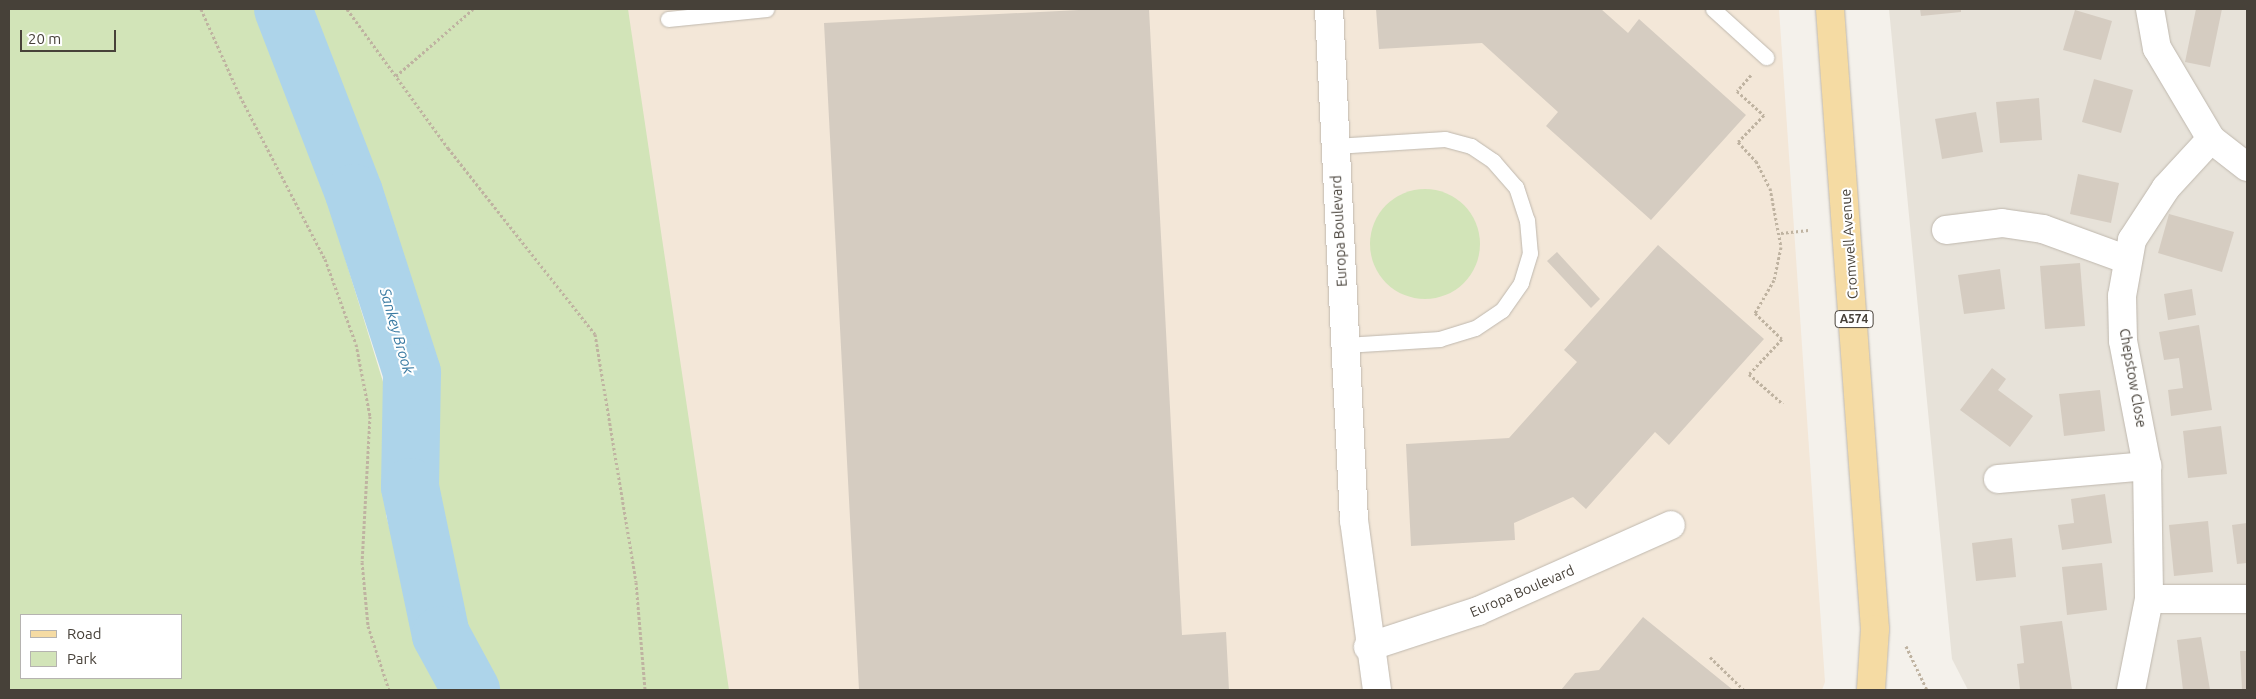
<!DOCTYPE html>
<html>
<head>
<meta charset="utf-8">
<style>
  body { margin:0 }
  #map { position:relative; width:2256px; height:699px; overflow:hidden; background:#f4f1eb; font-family:Ubuntu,sans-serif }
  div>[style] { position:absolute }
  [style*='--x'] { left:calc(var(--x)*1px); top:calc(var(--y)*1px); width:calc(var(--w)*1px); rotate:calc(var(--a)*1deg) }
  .residential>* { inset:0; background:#e7e2d9 }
  .commercial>* { inset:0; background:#f3e7d8 }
  .green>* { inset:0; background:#d2e4b8 }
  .round { border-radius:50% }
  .river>* { height:58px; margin:-29px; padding:0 29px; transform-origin:29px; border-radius:29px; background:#add4ea }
  .building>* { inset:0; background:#d5ccc1 }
  .path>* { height:3px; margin-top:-1.5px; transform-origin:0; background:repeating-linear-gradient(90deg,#bfb3a1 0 2.5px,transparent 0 5px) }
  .roads { filter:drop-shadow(0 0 1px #bfb8ae) drop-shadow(0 0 1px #bfb8ae) }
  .lane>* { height:15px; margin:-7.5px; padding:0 7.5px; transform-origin:7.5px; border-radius:7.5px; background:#fff }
  .street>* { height:28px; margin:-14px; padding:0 14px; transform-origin:14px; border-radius:14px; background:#fff }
  .primary>* { height:28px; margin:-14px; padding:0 14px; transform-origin:14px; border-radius:14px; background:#f5dba3 }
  span { translate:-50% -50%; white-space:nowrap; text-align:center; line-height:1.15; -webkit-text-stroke:4px #fff; paint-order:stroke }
  .shield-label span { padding:1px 4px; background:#fff; border:1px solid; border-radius:4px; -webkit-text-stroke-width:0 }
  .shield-label { font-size:12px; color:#474139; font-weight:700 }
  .street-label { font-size:14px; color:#474139 }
  .water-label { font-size:15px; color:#397aa2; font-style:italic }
  .frame { position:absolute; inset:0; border:10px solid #474139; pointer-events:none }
  .legend { position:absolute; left:20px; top:614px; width:162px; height:65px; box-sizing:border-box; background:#fff; border:1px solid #b5b3b0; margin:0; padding:6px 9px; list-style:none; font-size:15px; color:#474139 }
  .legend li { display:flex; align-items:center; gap:10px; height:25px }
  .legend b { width:25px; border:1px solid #b5b3b0 }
  .scale { position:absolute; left:20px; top:30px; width:96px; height:22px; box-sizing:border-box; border:2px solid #474139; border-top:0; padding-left:6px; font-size:15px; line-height:18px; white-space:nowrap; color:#474139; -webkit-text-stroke:4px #fff; paint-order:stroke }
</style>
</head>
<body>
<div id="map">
  <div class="residential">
    <div style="clip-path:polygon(1889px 9px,2247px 9px,2247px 690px,1968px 690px,1952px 659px)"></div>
  </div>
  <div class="commercial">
    <div style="clip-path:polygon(619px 9px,1779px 9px,1825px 682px,1822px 690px,721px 690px)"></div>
  </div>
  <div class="green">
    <div style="clip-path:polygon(evenodd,9px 9px,266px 9px,286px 71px,278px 9px,628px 9px,729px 690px,487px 690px,460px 620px,409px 609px,416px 640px,443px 690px,9px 690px,9px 9px,341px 245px,392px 376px,397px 461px,429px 468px,429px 504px,390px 530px,386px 515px,384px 385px,341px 245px,9px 9px,21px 615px,181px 615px,181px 678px,21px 678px,21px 615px)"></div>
    <div class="round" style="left:1370px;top:189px;width:110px;height:110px"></div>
  </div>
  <div class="river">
    <div style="--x:283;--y:9;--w:197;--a:68.9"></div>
    <div style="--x:354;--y:193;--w:189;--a:72.1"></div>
    <div style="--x:412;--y:373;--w:114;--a:91"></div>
    <div style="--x:410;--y:487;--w:151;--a:78.2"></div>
    <div style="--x:441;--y:635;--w:63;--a:61.4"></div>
  </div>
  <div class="building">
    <div style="clip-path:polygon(1098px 9px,1149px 9px,1182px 635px,1226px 632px,1229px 690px,859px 690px,824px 23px)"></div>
    <div style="clip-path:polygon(1376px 9px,1601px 9px,1628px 33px,1639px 19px,1746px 115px,1651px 220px,1546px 126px,1558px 112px,1482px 43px,1379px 49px)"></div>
    <div style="clip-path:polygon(1920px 9px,1961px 9px,1961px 12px,1921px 16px)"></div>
    <div style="clip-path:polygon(2196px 9px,2222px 9px,2210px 67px,2185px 62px)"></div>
    <div style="clip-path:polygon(2075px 10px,2112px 21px,2101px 60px,2063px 50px)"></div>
    <div style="clip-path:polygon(2094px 79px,2133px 90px,2121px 133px,2082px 122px)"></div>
    <div style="clip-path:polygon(2039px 98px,2042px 140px,2000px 143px,1996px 102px)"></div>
    <div style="clip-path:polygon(1976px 112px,1983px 152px,1942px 159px,1935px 119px)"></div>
    <div style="clip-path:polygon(2078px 174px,2119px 183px,2111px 223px,2070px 214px)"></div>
    <div style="clip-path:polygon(2169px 214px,2234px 232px,2222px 272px,2158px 253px)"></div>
    <div style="clip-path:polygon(1658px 245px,1764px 339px,1669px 445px,1655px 432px,1586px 509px,1573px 497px,1514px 523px,1515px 540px,1411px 546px,1406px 444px,1509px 438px,1577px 362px,1564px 350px)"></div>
    <div style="clip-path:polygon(1557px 252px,1600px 299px,1591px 308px,1547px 261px)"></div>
    <div style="clip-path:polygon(2080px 263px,2085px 326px,2045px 329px,2040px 266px)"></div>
    <div style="clip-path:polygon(2000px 269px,2005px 309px,1964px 314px,1958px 275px)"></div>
    <div style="clip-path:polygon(2192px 289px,2196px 315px,2168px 320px,2164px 294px)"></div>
    <div style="clip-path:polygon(2199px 325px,2212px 410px,2171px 416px,2168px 390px,2183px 388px,2179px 358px,2164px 360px,2159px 332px)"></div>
    <div style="clip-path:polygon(1992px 368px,2006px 379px,1998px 390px,2033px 416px,2010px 447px,1960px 410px)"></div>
    <div style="clip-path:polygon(2100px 390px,2105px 431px,2064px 436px,2059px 394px)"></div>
    <div style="clip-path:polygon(2221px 426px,2227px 474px,2188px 478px,2183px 431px)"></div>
    <div style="clip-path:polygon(2105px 494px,2112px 543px,2062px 550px,2058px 525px,2074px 523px,2071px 499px)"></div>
    <div style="clip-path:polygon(2208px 521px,2213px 572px,2174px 576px,2169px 525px)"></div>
    <div style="clip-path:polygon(2247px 523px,2247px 563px,2237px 564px,2232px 525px)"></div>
    <div style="clip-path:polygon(2012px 538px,2016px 577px,1976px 581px,1972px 543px)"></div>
    <div style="clip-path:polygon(2102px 563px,2107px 610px,2067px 615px,2062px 567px)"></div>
    <div style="clip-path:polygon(1643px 617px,1733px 690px,1561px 690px,1575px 673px,1599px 670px)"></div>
    <div style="clip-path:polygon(2062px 621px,2072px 690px,2020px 690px,2017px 664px,2024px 663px,2020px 626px)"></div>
    <div style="clip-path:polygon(2201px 637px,2210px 690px,2183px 690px,2177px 640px)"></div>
    <div style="clip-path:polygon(2240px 651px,2247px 651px,2247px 689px,2242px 689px)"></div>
  </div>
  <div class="path">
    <div style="--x:201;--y:9;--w:95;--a:65.9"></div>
    <div style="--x:240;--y:96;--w:184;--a:62.5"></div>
    <div style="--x:325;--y:259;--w:90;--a:70"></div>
    <div style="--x:356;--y:344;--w:73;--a:79"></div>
    <div style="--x:370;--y:416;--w:146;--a:93.1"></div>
    <div style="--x:362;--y:562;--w:64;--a:84.6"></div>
    <div style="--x:368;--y:626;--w:67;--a:71.8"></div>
    <div style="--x:347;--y:9;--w:172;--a:54"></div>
    <div style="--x:448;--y:148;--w:237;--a:51.7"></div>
    <div style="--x:595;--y:334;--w:251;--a:80.6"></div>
    <div style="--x:636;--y:582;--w:108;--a:85.2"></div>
    <div style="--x:1751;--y:75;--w:21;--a:131"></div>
    <div style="--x:1737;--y:91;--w:36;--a:42"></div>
    <div style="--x:1764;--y:115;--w:37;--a:134"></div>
    <div style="--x:1738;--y:142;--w:26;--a:47"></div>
    <div style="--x:1756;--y:161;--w:30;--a:63"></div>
    <div style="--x:1770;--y:188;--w:60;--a:79.4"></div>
    <div style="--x:1781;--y:247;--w:34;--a:102"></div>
    <div style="--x:1774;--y:280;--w:38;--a:120"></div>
    <div style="--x:1755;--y:313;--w:37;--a:44"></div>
    <div style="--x:1782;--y:339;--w:48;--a:133.3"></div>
    <div style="--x:1749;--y:374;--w:45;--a:41.4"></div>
    <div style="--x:396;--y:76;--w:102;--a:-41"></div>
    <div style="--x:1781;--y:233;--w:30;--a:-6"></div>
    <div style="--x:1906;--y:646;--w:49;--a:64.5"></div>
    <div style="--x:1710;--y:657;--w:47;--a:44.1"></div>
  </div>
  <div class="roads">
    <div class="lane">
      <div style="--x:1713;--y:9;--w:72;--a:42.2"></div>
      <div style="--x:668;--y:19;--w:99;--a:-5.8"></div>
      <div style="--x:1335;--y:146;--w:110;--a:-3.6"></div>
      <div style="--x:1445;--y:139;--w:27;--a:15"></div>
      <div style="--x:1471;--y:146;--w:27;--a:34"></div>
      <div style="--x:1493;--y:161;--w:35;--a:49"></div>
      <div style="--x:1516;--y:187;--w:35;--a:72"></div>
      <div style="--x:1527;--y:220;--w:33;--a:85"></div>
      <div style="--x:1530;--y:253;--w:31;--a:107"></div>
      <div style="--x:1521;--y:283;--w:33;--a:125"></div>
      <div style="--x:1502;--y:310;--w:32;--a:146"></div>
      <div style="--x:1475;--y:328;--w:37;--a:163"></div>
      <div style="--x:1440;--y:339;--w:95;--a:176.4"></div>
    </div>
    <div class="street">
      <div style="--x:1329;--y:9;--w:512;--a:87.2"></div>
      <div style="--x:1354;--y:520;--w:172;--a:82.3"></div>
      <div style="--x:2150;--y:9;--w:40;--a:80"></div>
      <div style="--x:2157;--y:48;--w:106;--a:59.3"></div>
      <div style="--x:2211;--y:139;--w:46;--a:37.9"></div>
      <div style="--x:2211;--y:139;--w:67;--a:132.6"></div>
      <div style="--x:2166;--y:188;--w:62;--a:123.2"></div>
      <div style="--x:2132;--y:240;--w:57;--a:100.1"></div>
      <div style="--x:2122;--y:296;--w:45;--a:88.7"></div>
      <div style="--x:2123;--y:341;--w:127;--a:79.1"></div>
      <div style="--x:2147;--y:466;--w:133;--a:89.1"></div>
      <div style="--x:2149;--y:599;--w:98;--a:0"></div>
      <div style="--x:1946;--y:230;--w:56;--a:-7.1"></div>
      <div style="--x:2002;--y:223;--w:41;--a:8.3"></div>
      <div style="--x:2043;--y:229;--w:90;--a:20"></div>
      <div style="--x:1998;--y:479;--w:150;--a:-5"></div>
      <div style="--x:1368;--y:647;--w:116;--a:-18.1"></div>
      <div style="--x:1478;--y:611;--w:211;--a:-24"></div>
      <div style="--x:2131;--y:690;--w:93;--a:-78.8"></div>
    </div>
    <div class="primary">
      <div style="--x:1830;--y:9;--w:622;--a:85.85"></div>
      <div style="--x:1875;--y:629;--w:61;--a:93.8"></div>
    </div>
  </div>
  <div class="shield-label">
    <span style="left:1854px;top:319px">A574</span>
  </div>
  <div class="street-label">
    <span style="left:1339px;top:231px;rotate:-93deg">Europa Boulevard</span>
    <span style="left:1849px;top:244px;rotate:-94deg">Cromwell Avenue</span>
    <span style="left:2133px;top:378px;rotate:80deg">Chepstow Close</span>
    <span style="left:1522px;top:591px;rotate:-23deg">Europa Boulevard</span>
  </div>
  <div class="water-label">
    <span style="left:397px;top:331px;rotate:74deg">Sankey Brook</span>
  </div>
  <div class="frame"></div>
  <ul class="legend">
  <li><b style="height:6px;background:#f5dba3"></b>Road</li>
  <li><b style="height:14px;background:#d2e4b8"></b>Park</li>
  </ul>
  <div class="scale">20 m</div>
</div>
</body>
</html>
